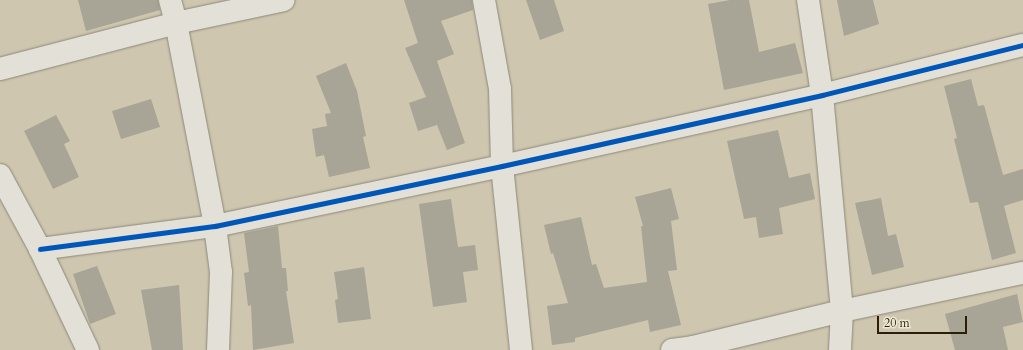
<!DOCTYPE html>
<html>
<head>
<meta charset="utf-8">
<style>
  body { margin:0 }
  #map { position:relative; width:1023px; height:350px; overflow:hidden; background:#dad5c3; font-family:Cardo,serif }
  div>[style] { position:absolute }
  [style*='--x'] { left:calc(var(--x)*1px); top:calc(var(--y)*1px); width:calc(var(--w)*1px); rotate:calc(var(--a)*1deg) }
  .green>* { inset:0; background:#cec6ae }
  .building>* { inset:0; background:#a8a496 }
  .roads { filter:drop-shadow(0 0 1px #8d887c) drop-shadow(0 0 1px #8d887c) }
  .minor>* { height:22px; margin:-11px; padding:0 11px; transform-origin:11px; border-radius:11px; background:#e2e0d7 }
  .cycleway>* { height:5px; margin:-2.5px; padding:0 2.5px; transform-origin:2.5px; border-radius:2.5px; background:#0057b8 }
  span { translate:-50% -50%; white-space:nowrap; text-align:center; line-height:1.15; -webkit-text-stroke:4px #ede7d2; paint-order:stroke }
  .scale { position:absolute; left:877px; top:316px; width:90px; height:18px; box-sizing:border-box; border:2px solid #2d1d09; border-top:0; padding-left:5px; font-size:12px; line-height:14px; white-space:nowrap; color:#2d1d09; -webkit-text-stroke:3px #ede7d2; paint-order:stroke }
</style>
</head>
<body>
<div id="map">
  <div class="green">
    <div style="clip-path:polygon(0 0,1023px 0,1023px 350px,0 350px)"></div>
  </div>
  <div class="building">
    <div style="clip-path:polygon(78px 0,158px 0,160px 10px,86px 31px)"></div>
    <div style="clip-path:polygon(404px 0,472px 0,473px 10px,441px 21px,454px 54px,437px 61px,465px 143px,447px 150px,437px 125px,418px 131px,409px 103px,426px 97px,405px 48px,418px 43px)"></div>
    <div style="clip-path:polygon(526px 0,554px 0,564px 31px,540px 40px)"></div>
    <div style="clip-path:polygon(730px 0,749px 0,759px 52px,795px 43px,803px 73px,724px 90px,708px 4px)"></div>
    <div style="clip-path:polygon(837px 0,873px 0,879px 24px,844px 36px)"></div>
    <div style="clip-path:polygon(346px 63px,357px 91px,366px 136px,363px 137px,370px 168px,329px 177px,324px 155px,316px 157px,312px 129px,327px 126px,325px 114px,331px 113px,316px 76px)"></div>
    <div style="clip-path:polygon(971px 79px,978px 106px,984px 105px,1003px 175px,1023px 169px,1023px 200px,1004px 206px,1016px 253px,992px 260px,978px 202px,970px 203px,954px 139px,957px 138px,944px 86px)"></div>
    <div style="clip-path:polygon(151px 99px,160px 127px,121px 139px,112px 111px)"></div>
    <div style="clip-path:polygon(56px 115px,70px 141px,64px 144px,79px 177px,53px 189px,24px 131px)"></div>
    <div style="clip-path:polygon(778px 130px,789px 178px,810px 173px,815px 199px,779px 208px,783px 234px,759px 238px,756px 217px,744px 219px,727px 141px)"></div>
    <div style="clip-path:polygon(671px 188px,679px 219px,671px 221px,677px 270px,668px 271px,681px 325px,650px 332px,648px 320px,575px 338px,575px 342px,552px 345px,547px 306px,568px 303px,553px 253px,551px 254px,544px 225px,581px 217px,592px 265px,596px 264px,604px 288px,647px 282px,641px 226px,643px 226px,635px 197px)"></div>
    <div style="clip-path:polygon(881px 198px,888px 236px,896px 234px,904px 267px,872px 275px,855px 203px)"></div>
    <div style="clip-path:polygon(451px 199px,458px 247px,475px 245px,478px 270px,463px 272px,467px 302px,433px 307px,419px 204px)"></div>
    <div style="clip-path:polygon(278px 226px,282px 268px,286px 268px,288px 291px,286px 291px,294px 343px,253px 350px,251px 305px,248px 306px,244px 273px,249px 272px,244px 233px)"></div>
    <div style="clip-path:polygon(97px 266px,116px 314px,90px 324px,73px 274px)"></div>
    <div style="clip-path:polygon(364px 267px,371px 319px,338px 323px,335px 300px,338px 299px,334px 272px)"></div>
    <div style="clip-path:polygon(179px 285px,183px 350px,152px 350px,141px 290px)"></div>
    <div style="clip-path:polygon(1017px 294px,1023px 322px,1003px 327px,1008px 350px,955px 350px,945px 314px)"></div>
  </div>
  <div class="roads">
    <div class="minor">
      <div style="--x:170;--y:0;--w:24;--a:75"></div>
      <div style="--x:176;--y:23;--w:207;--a:79.1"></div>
      <div style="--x:215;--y:226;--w:46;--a:82.6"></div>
      <div style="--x:221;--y:272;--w:78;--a:92.2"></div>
      <div style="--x:484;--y:0;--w:90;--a:79.8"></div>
      <div style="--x:500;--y:89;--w:77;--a:88.5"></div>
      <div style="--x:502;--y:166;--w:185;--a:84.1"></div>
      <div style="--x:808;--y:0;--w:96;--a:81.6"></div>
      <div style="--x:822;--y:95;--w:217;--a:84.7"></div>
      <div style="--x:842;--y:311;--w:39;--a:93"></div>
      <div style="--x:0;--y:69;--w:182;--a:-14.6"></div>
      <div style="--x:176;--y:23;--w:110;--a:-12"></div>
      <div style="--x:0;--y:175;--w:84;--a:61.6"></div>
      <div style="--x:40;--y:249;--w:112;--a:64.6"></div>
      <div style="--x:40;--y:249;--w:177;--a:-7.5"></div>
      <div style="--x:215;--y:226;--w:293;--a:-11.8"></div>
      <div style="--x:502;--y:166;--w:328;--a:-12.5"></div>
      <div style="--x:822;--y:95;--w:207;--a:-14"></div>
      <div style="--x:672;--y:350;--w:21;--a:-8"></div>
      <div style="--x:693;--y:347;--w:153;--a:-13.6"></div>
      <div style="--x:842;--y:311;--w:185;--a:-11.9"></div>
    </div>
  </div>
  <div class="cycleway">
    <div style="--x:40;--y:249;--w:177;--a:-7.5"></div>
    <div style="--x:215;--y:226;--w:293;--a:-11.8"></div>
    <div style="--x:502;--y:166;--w:328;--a:-12.5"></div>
    <div style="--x:822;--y:95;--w:207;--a:-14"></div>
  </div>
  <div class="scale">20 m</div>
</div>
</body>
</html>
